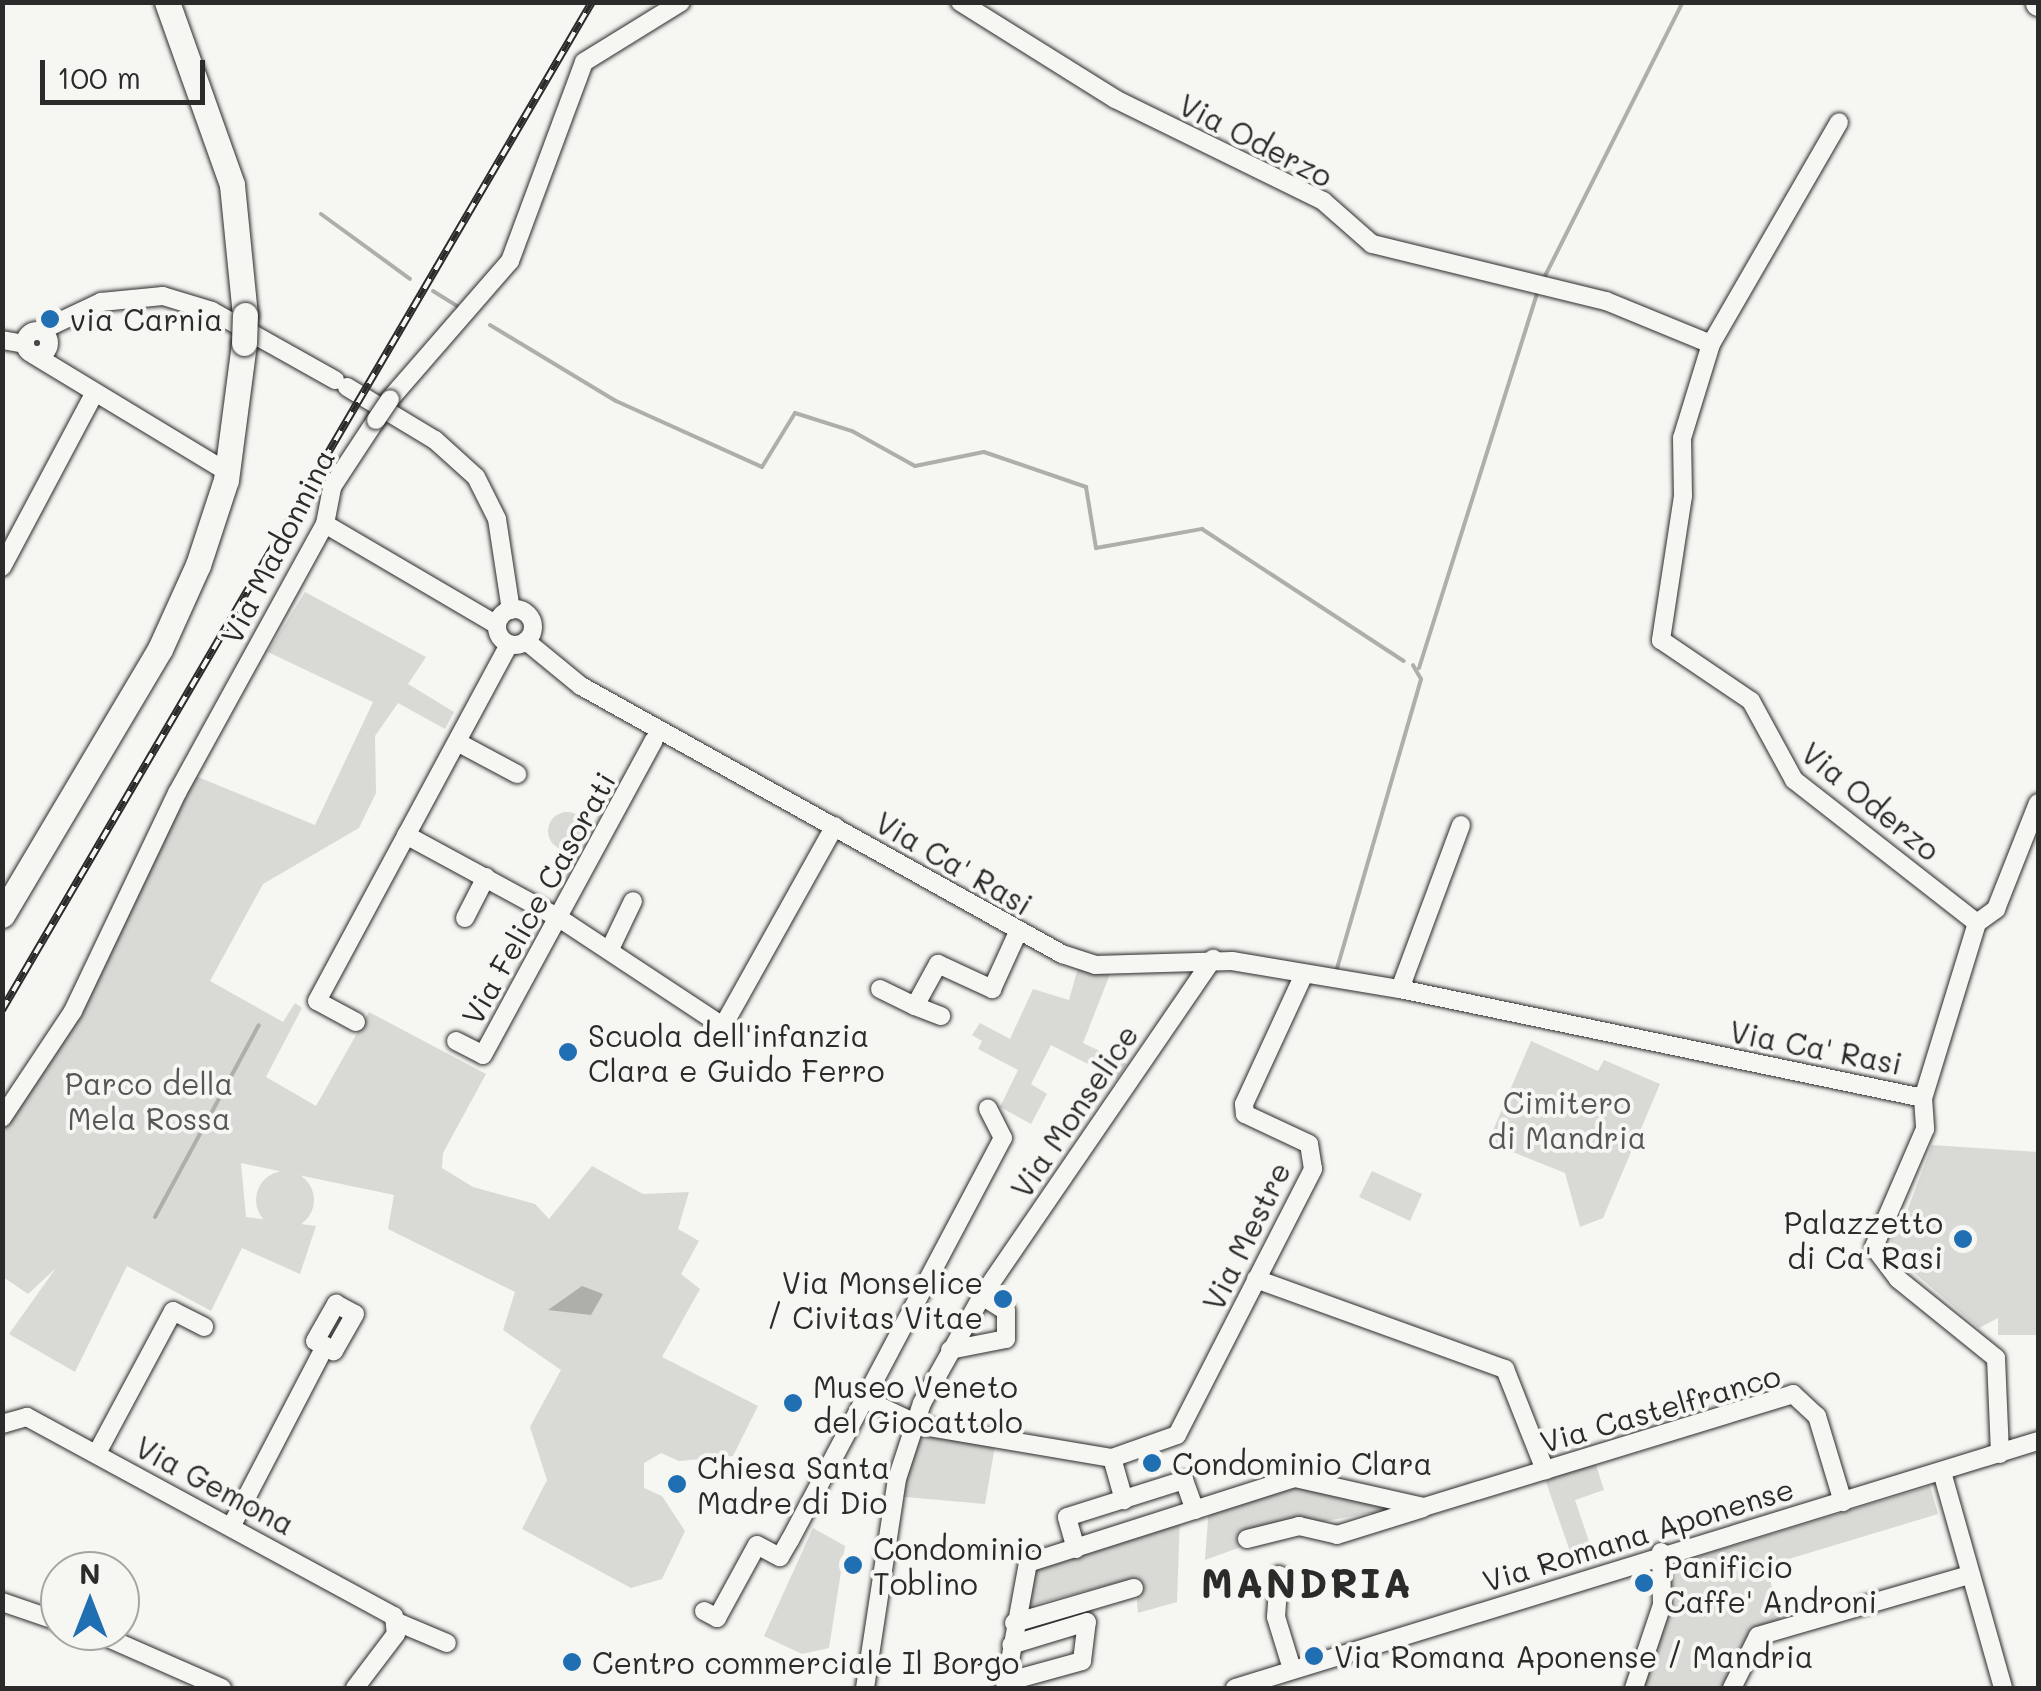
<!DOCTYPE html>
<html>
<head>
<meta charset="utf-8">
<style>
  body { margin:0 }
  #map { position:relative; width:2041px; height:1691px; overflow:hidden; background:#f6f6f2; font-family:Mali,sans-serif }
  div>[style] { position:absolute }
  [style*='--x'] { left:calc(var(--x)*1px); top:calc(var(--y)*1px); width:calc(var(--w)*1px); rotate:calc(var(--a)*1deg) }
  .green>* { inset:0; background:#d9d9d5 }
  .round { border-radius:50% }
  .water>* { inset:0; background:#aeaeab }
  .stream>* { height:4px; margin:-2px; padding:0 2px; transform-origin:2px; border-radius:2px; background:#aeaeab }
  .roads { filter:drop-shadow(0 0 2px #2b2b2b) drop-shadow(0 0 2px #2b2b2b) }
  .minor>* { height:18px; margin:-9px; padding:0 9px; transform-origin:9px; border-radius:9px; background:#f6f6f2 }
  .minor>.ring { margin:-9px; padding:0; box-sizing:content-box; background:none; border:18px solid #f6f6f2; border-radius:50% }
  .highway>* { height:25px; margin:-12.5px; padding:0 12.5px; transform-origin:12.5px; border-radius:12.5px; background:#f6f6f2 }
  .rail>* { height:8px; margin-top:-4px; transform-origin:0; background:repeating-linear-gradient(90deg,#f6f6f2 0 11px,#2b2b2b 0 22px); box-sizing:border-box; border-block:2px solid #2b2b2b }
  .bridges { filter:drop-shadow(0 0 2px #2b2b2b) drop-shadow(0 0 2px #2b2b2b) }
  .minor-bridge>* { height:18px; margin:-9px; padding:0 9px; transform-origin:9px; border-radius:9px; background:#f6f6f2 }
  .highway-bridge>* { height:25px; margin:-12.5px; padding:0 12.5px; transform-origin:12.5px; border-radius:12.5px; background:#f6f6f2 }
  .dots>* { width:28px; height:28px; translate:-50% -50%; box-sizing:border-box; border:5px solid #f6f6f2; border-radius:50% }
  span { translate:-50% -50%; white-space:nowrap; text-align:center; line-height:1.15; -webkit-text-stroke:8px #f6f6f2; paint-order:stroke }
  .street-label { font-size:30px; color:#2b2b2b }
  .poi-label { font-size:30px; color:#2b2b2b }
  .left { translate:0 -50%; text-align:left }
  .right { translate:-100% -50%; text-align:right }
  .park-label { font-size:30px; color:#565656 }
  .district-label { font-size:40px; color:#2b2b2b; font-weight:700; letter-spacing:2.5px }
  .frame { position:absolute; inset:0; border:5px solid #2b2b2b; pointer-events:none }
  .north { position:absolute; left:40px; top:1551px; width:100px; height:100px; box-sizing:border-box; background:#f6f6f2; border:2px solid #a5a5a2; border-radius:50%; rotate:0deg; font-size:28px; font-weight:700; line-height:40px; text-align:center; color:#2b2b2b }
  .north::after { content:''; display:block; margin:auto; width:35px; height:45px; background:#1f6fb2; clip-path:polygon(50% 0,100% 100%,50% 72%,0 100%) }
  .scale { position:absolute; left:40px; top:60px; width:165px; height:45px; box-sizing:border-box; border:5px solid #2b2b2b; border-top:0; padding-left:12px; font-size:30px; line-height:35px; white-space:nowrap; color:#2b2b2b; -webkit-text-stroke:8px #f6f6f2; paint-order:stroke }
</style>
</head>
<body>
<div id="map">
  <div class="green">
    <div style="clip-path:polygon(305px 592px,426px 657px,408px 684px,454px 712px,445px 729px,398px 703px,375px 736px,376px 793px,359px 828px,263px 884px,210px 981px,283px 1022px,295px 1003px,302px 1008px,266px 1077px,316px 1106px,369px 1012px,486px 1074px,443px 1153px,442px 1168px,473px 1187px,535px 1204px,549px 1219px,592px 1166px,643px 1194px,689px 1192px,678px 1229px,699px 1241px,681px 1274px,700px 1289px,662px 1357px,758px 1406px,733px 1456px,679px 1461px,661px 1453px,644px 1463px,644px 1488px,662px 1496px,685px 1531px,662px 1579px,631px 1588px,522px 1529px,547px 1480px,530px 1427px,561px 1370px,503px 1330px,515px 1292px,388px 1229px,394px 1195px,241px 1163px,246px 1217px,316px 1226px,300px 1274px,242px 1248px,211px 1311px,127px 1266px,75px 1372px,9px 1334px,56px 1268px,28px 1294px,3px 1277px,2px 1116px,30px 1085px,188px 773px,315px 825px,373px 702px,268px 652px)"></div>
    <div class="round" style="left:548px;top:812px;width:38px;height:38px"></div>
    <div style="clip-path:polygon(1078px 968px,1110px 974px,1083px 1043px,1127px 1064px,1117px 1079px,1051px 1045px,1031px 1084px,1047px 1094px,1031px 1124px,1000px 1107px,1018px 1070px,978px 1049px,982px 1041px,972px 1035px,980px 1023px,1010px 1039px,1033px 989px,1069px 1000px)"></div>
    <div style="clip-path:polygon(1531px 1041px,1598px 1071px,1604px 1060px,1660px 1084px,1603px 1218px,1580px 1227px,1565px 1173px,1488px 1142px)"></div>
    <div style="clip-path:polygon(1932px 1145px,2038px 1152px,2038px 1335px,1998px 1335px,1998px 1318px,1979px 1328px,1891px 1253px,1892px 1224px,1903px 1222px)"></div>
    <div style="clip-path:polygon(1372px 1171px,1422px 1194px,1410px 1221px,1359px 1197px)"></div>
    <div class="round" style="left:256px;top:1171px;width:58px;height:58px"></div>
    <div style="clip-path:polygon(914px 1423px,996px 1440px,985px 1504px,894px 1496px)"></div>
    <div style="clip-path:polygon(1595px 1462px,1604px 1490px,1575px 1500px,1595px 1559px,1575px 1566px,1545px 1479px)"></div>
    <div style="clip-path:polygon(1295px 1478px,1424px 1507px,1373px 1523px,1370px 1513px,1299px 1526px,1205px 1560px,1209px 1506px)"></div>
    <div style="clip-path:polygon(1930px 1486px,1938px 1514px,1766px 1566px,1783px 1625px,1747px 1638px,1727px 1688px,1642px 1688px,1676px 1563px)"></div>
    <div style="clip-path:polygon(1180px 1515px,1177px 1602px,1138px 1613px,1135px 1578px,1016px 1609px,1021px 1574px)"></div>
    <div style="clip-path:polygon(813px 1528px,845px 1546px,829px 1648px,802px 1654px,764px 1636px)"></div>
  </div>
  <div class="water">
    <div style="clip-path:polygon(582px 1286px,603px 1294px,591px 1315px,548px 1310px)"></div>
  </div>
  <div class="stream">
    <div style="--x:321;--y:214;--w:110;--a:36.1"></div>
    <div style="--x:1543;--y:280;--w:311;--a:-63.3"></div>
    <div style="--x:433;--y:291;--w:31;--a:32"></div>
    <div style="--x:490;--y:325;--w:147;--a:31.1"></div>
    <div style="--x:616;--y:401;--w:160;--a:24.3"></div>
    <div style="--x:762;--y:467;--w:63;--a:-58.6"></div>
    <div style="--x:795;--y:413;--w:60;--a:17.5"></div>
    <div style="--x:852;--y:431;--w:72;--a:29.1"></div>
    <div style="--x:915;--y:466;--w:70;--a:-11.5"></div>
    <div style="--x:984;--y:452;--w:108;--a:18.9"></div>
    <div style="--x:1086;--y:487;--w:62;--a:80.7"></div>
    <div style="--x:1096;--y:548;--w:108;--a:-10.2"></div>
    <div style="--x:1202;--y:529;--w:241;--a:33.2"></div>
    <div style="--x:1419;--y:668;--w:393;--a:-72.5"></div>
    <div style="--x:1336;--y:972;--w:305;--a:-73.8"></div>
    <div style="--x:1421;--y:679;--w:16;--a:-120"></div>
    <div style="--x:155;--y:1217;--w:218;--a:-61.6"></div>
  </div>
  <div class="roads">
    <div class="minor">
      <div style="--x:960;--y:2;--w:183;--a:32"></div>
      <div style="--x:1115;--y:99;--w:232;--a:26.1"></div>
      <div style="--x:1323;--y:201;--w:65;--a:41.3"></div>
      <div style="--x:1372;--y:244;--w:241;--a:13.7"></div>
      <div style="--x:1606;--y:301;--w:113;--a:22.3"></div>
      <div style="--x:1711;--y:344;--w:98;--a:107.1"></div>
      <div style="--x:1682;--y:438;--w:58;--a:89"></div>
      <div style="--x:1683;--y:496;--w:146;--a:98.7"></div>
      <div style="--x:1661;--y:640;--w:109;--a:34.1"></div>
      <div style="--x:1751;--y:701;--w:90;--a:61.4"></div>
      <div style="--x:1794;--y:780;--w:232;--a:38"></div>
      <div style="--x:1977;--y:923;--w:183;--a:107.1"></div>
      <div class="ring" style="left:25px;top:331px;width:6px;height:6px"></div>
      <div style="--x:40;--y:331;--w:68;--a:-25.4"></div>
      <div style="--x:101;--y:302;--w:62;--a:-5.5"></div>
      <div style="--x:163;--y:296;--w:51;--a:17"></div>
      <div style="--x:212;--y:311;--w:141;--a:29.3"></div>
      <div style="--x:2;--y:340;--w:23;--a:10"></div>
      <div style="--x:1711;--y:344;--w:256;--a:-60"></div>
      <div style="--x:34;--y:355;--w:216;--a:31.2"></div>
      <div style="--x:347;--y:387;--w:103;--a:31.1"></div>
      <div style="--x:435;--y:440;--w:55;--a:42.1"></div>
      <div style="--x:476;--y:477;--w:47;--a:63.4"></div>
      <div style="--x:497;--y:519;--w:92;--a:81.3"></div>
      <div style="--x:390;--y:399;--w:183;--a:-49"></div>
      <div style="--x:510;--y:261;--w:212;--a:-69.6"></div>
      <div style="--x:584;--y:62;--w:114;--a:-31.7"></div>
      <div style="--x:325;--y:524;--w:199;--a:30.4"></div>
      <div style="--x:2;--y:567;--w:196;--a:-62"></div>
      <div class="ring" style="left:497px;top:609px;width:18px;height:18px"></div>
      <div style="--x:526;--y:641;--w:71;--a:39.3"></div>
      <div style="--x:581;--y:686;--w:551;--a:29.13"></div>
      <div style="--x:1062;--y:954;--w:35;--a:18"></div>
      <div style="--x:1095;--y:965;--w:137;--a:-1.7"></div>
      <div style="--x:1232;--y:961;--w:170;--a:9.5"></div>
      <div style="--x:1400;--y:989;--w:534;--a:11.77"></div>
      <div style="--x:459;--y:743;--w:66;--a:28.1"></div>
      <div style="--x:406;--y:835;--w:174;--a:28.5"></div>
      <div style="--x:559;--y:918;--w:196;--a:33.4"></div>
      <div style="--x:723;--y:1026;--w:229;--a:-60.8"></div>
      <div style="--x:465;--y:918;--w:46;--a:-62.9"></div>
      <div style="--x:1977;--y:923;--w:24;--a:-36"></div>
      <div style="--x:1996;--y:909;--w:114;--a:-68.4"></div>
      <div style="--x:610;--y:949;--w:53;--a:-64.4"></div>
      <div style="--x:880;--y:989;--w:39;--a:26"></div>
      <div style="--x:915;--y:1006;--w:48;--a:-61.3"></div>
      <div style="--x:938;--y:964;--w:60;--a:24.8"></div>
      <div style="--x:992;--y:989;--w:63;--a:-65.5"></div>
      <div style="--x:1400;--y:989;--w:175;--a:-69.6"></div>
      <div style="--x:915;--y:1006;--w:28;--a:21"></div>
      <div style="--x:356;--y:1022;--w:44;--a:-151.7"></div>
      <div style="--x:317;--y:1001;--w:405;--a:-61.7"></div>
      <div style="--x:456;--y:1041;--w:30;--a:27"></div>
      <div style="--x:483;--y:1055;--w:358;--a:-61.5"></div>
      <div style="--x:1923;--y:1098;--w:31;--a:86"></div>
      <div style="--x:1925;--y:1129;--w:129;--a:113.4"></div>
      <div style="--x:1874;--y:1247;--w:40;--a:53"></div>
      <div style="--x:1898;--y:1279;--w:126;--a:38.9"></div>
      <div style="--x:1996;--y:1358;--w:96;--a:87.6"></div>
      <div style="--x:2;--y:1118;--w:128;--a:-56.4"></div>
      <div style="--x:73;--y:1011;--w:242;--a:-64.5"></div>
      <div style="--x:177;--y:793;--w:307;--a:-61.2"></div>
      <div style="--x:325;--y:524;--w:38;--a:-79"></div>
      <div style="--x:332;--y:487;--w:80;--a:-56.7"></div>
      <div style="--x:1256;--y:1279;--w:265;--a:19.9"></div>
      <div style="--x:1505;--y:1369;--w:109;--a:68.4"></div>
      <div style="--x:336;--y:1304;--w:21;--a:28"></div>
      <div style="--x:355;--y:1314;--w:43;--a:119.6"></div>
      <div style="--x:334;--y:1351;--w:21;--a:-152"></div>
      <div style="--x:315;--y:1341;--w:43;--a:-60.4"></div>
      <div style="--x:950;--y:1350;--w:57;--a:-11.1"></div>
      <div style="--x:1006;--y:1339;--w:28;--a:-90"></div>
      <div style="--x:1006;--y:1311;--w:28;--a:-148"></div>
      <div style="--x:864;--y:1399;--w:64;--a:25"></div>
      <div style="--x:922;--y:1426;--w:193;--a:9.6"></div>
      <div style="--x:1112;--y:1458;--w:69;--a:-19.5"></div>
      <div style="--x:1177;--y:1435;--w:299;--a:-62.9"></div>
      <div style="--x:1313;--y:1169;--w:25;--a:-99"></div>
      <div style="--x:1309;--y:1144;--w:71;--a:-154.9"></div>
      <div style="--x:1245;--y:1114;--w:10;--a:-96"></div>
      <div style="--x:1244;--y:1104;--w:143;--a:-65.2"></div>
      <div style="--x:2;--y:1424;--w:26;--a:-16"></div>
      <div style="--x:27;--y:1417;--w:417;--a:28.5"></div>
      <div style="--x:394;--y:1616;--w:18;--a:84"></div>
      <div style="--x:396;--y:1634;--w:68;--a:127.2"></div>
      <div style="--x:97;--y:1453;--w:161;--a:-61.8"></div>
      <div style="--x:173;--y:1311;--w:35;--a:27"></div>
      <div style="--x:1112;--y:1458;--w:44;--a:74.1"></div>
      <div style="--x:1942;--y:1472;--w:224;--a:74.2"></div>
      <div style="--x:232;--y:1525;--w:202;--a:-62.5"></div>
      <div style="--x:1247;--y:1539;--w:54;--a:-14"></div>
      <div style="--x:1299;--y:1526;--w:39;--a:13"></div>
      <div style="--x:1337;--y:1535;--w:90;--a:-17.4"></div>
      <div style="--x:1076;--y:1549;--w:33;--a:-106"></div>
      <div style="--x:1067;--y:1517;--w:123;--a:-17.5"></div>
      <div style="--x:1184;--y:1480;--w:32;--a:70"></div>
      <div style="--x:1279;--y:1575;--w:42;--a:94.1"></div>
      <div style="--x:1276;--y:1617;--w:54;--a:72.9"></div>
      <div style="--x:2;--y:1602;--w:61;--a:19"></div>
      <div style="--x:704;--y:1611;--w:15;--a:28"></div>
      <div style="--x:717;--y:1618;--w:83;--a:-61.3"></div>
      <div style="--x:757;--y:1545;--w:26;--a:28"></div>
      <div style="--x:780;--y:1557;--w:20;--a:-60"></div>
      <div style="--x:790;--y:1540;--w:455;--a:-62.1"></div>
      <div style="--x:1003;--y:1138;--w:33;--a:-117"></div>
      <div style="--x:397;--y:1622;--w:54;--a:22.8"></div>
      <div style="--x:1014;--y:1623;--w:125;--a:-16.3"></div>
      <div style="--x:92;--y:1631;--w:142;--a:23.7"></div>
      <div style="--x:1006;--y:1682;--w:79;--a:-15.4"></div>
      <div style="--x:1082;--y:1661;--w:39;--a:-83"></div>
      <div style="--x:1087;--y:1622;--w:79;--a:163.2"></div>
      <div style="--x:865;--y:1688;--w:211;--a:-81.3"></div>
      <div style="--x:897;--y:1479;--w:80;--a:-71.8"></div>
      <div style="--x:922;--y:1403;--w:123;--a:-60.7"></div>
      <div style="--x:982;--y:1296;--w:409;--a:-55.6"></div>
      <div style="--x:1005;--y:1688;--w:127;--a:-79.6"></div>
      <div style="--x:1028;--y:1563;--w:280;--a:-17.7"></div>
      <div style="--x:1295;--y:1478;--w:132;--a:12.7"></div>
      <div style="--x:1424;--y:1507;--w:386;--a:-17"></div>
      <div style="--x:1793;--y:1394;--w:33;--a:43"></div>
      <div style="--x:1817;--y:1416;--w:90;--a:73.2"></div>
      <div style="--x:1235;--y:1688;--w:840;--a:-17.1"></div>
      <div style="--x:1634;--y:1688;--w:88;--a:-71.4"></div>
      <div style="--x:1662;--y:1605;--w:53;--a:-91.1"></div>
      <div style="--x:1732;--y:1688;--w:58;--a:-63.4"></div>
      <div style="--x:1758;--y:1636;--w:221;--a:-16.1"></div>
    </div>
    <div class="highway">
      <div style="--x:167;--y:2;--w:194;--a:70.4"></div>
      <div style="--x:232;--y:185;--w:131;--a:84.3"></div>
      <div style="--x:2038;--y:2;--w:1;--a:90"></div>
      <div style="--x:2;--y:915;--w:309;--a:-59.3"></div>
      <div style="--x:160;--y:649;--w:92;--a:-65.7"></div>
      <div style="--x:198;--y:565;--w:89;--a:-71.8"></div>
      <div style="--x:226;--y:480;--w:138;--a:-82.5"></div>
    </div>
  </div>
  <div class="rail">
    <div style="--x:2;--y:1010;--w:1168;--a:-59.66"></div>
  </div>
  <div class="bridges">
    <div class="minor-bridge">
      <div style="--x:376;--y:420;--w:25;--a:-56"></div>
    </div>
    <div class="highway-bridge">
      <div style="--x:244;--y:343;--w:28;--a:-88"></div>
    </div>
  </div>
  <div class="dots">
    <div style="left:50px;top:319px;background:#1f6fb2"></div>
    <div style="left:568px;top:1052px;background:#1f6fb2"></div>
    <div style="left:1963px;top:1239px;background:#1f6fb2"></div>
    <div style="left:1003px;top:1299px;background:#1f6fb2"></div>
    <div style="left:793px;top:1403px;background:#1f6fb2"></div>
    <div style="left:1152px;top:1463px;background:#1f6fb2"></div>
    <div style="left:677px;top:1484px;background:#1f6fb2"></div>
    <div style="left:853px;top:1565px;background:#1f6fb2"></div>
    <div style="left:1644px;top:1583px;background:#1f6fb2"></div>
    <div style="left:1314px;top:1656px;background:#1f6fb2"></div>
    <div style="left:572px;top:1662px;background:#1f6fb2"></div>
  </div>
  <div class="street-label">
    <span style="left:1256px;top:140px;rotate:27deg">Via Oderzo</span>
    <span style="left:277px;top:546px;rotate:-63deg">Via Madonnina</span>
    <span style="left:1871px;top:801px;rotate:39deg">Via Oderzo</span>
    <span style="left:954px;top:863px;rotate:30deg">Via Ca' Rasi</span>
    <span style="left:538px;top:898px;rotate:-61deg">Via Felice Casorati</span>
    <span style="left:1816px;top:1047px;rotate:11deg">Via Ca' Rasi</span>
    <span style="left:1074px;top:1111px;rotate:-56deg">Via Monselice</span>
    <span style="left:1246px;top:1236px;rotate:-64deg">Via Mestre</span>
    <span style="left:1660px;top:1408px;rotate:-16deg">Via Castelfranco</span>
    <span style="left:215px;top:1485px;rotate:28deg">Via Gemona</span>
    <span style="left:1638px;top:1534px;rotate:-17deg">Via Romana Aponense</span>
  </div>
  <div class="poi-label">
    <span class="left" style="left:70px;top:319px">via Carnia</span>
    <span class="left" style="left:588px;top:1052px">Scuola dell'infanzia<br>Clara e Guido Ferro</span>
    <span class="right" style="left:1943px;top:1239px">Palazzetto<br>di Ca' Rasi</span>
    <span class="right" style="left:983px;top:1299px">Via Monselice<br>/ Civitas Vitae</span>
    <span class="left" style="left:813px;top:1403px">Museo Veneto<br>del Giocattolo</span>
    <span class="left" style="left:1172px;top:1463px">Condominio Clara</span>
    <span class="left" style="left:697px;top:1484px">Chiesa Santa<br>Madre di Dio</span>
    <span class="left" style="left:873px;top:1565px">Condominio<br>Toblino</span>
    <span class="left" style="left:1664px;top:1583px">Panificio<br>Caffe' Androni</span>
    <span class="left" style="left:1334px;top:1656px">Via Romana Aponense / Mandria</span>
    <span class="left" style="left:592px;top:1662px">Centro commerciale Il Borgo</span>
  </div>
  <div class="park-label">
    <span style="left:149px;top:1100px">Parco della<br>Mela Rossa</span>
    <span style="left:1567px;top:1119px">Cimitero<br>di Mandria</span>
  </div>
  <div class="district-label">
    <span style="left:1307px;top:1582px">MANDRIA</span>
  </div>
  <div class="frame"></div>
  <div class="north">N</div>
  <div class="scale">100 m</div>
</div>
</body>
</html>
